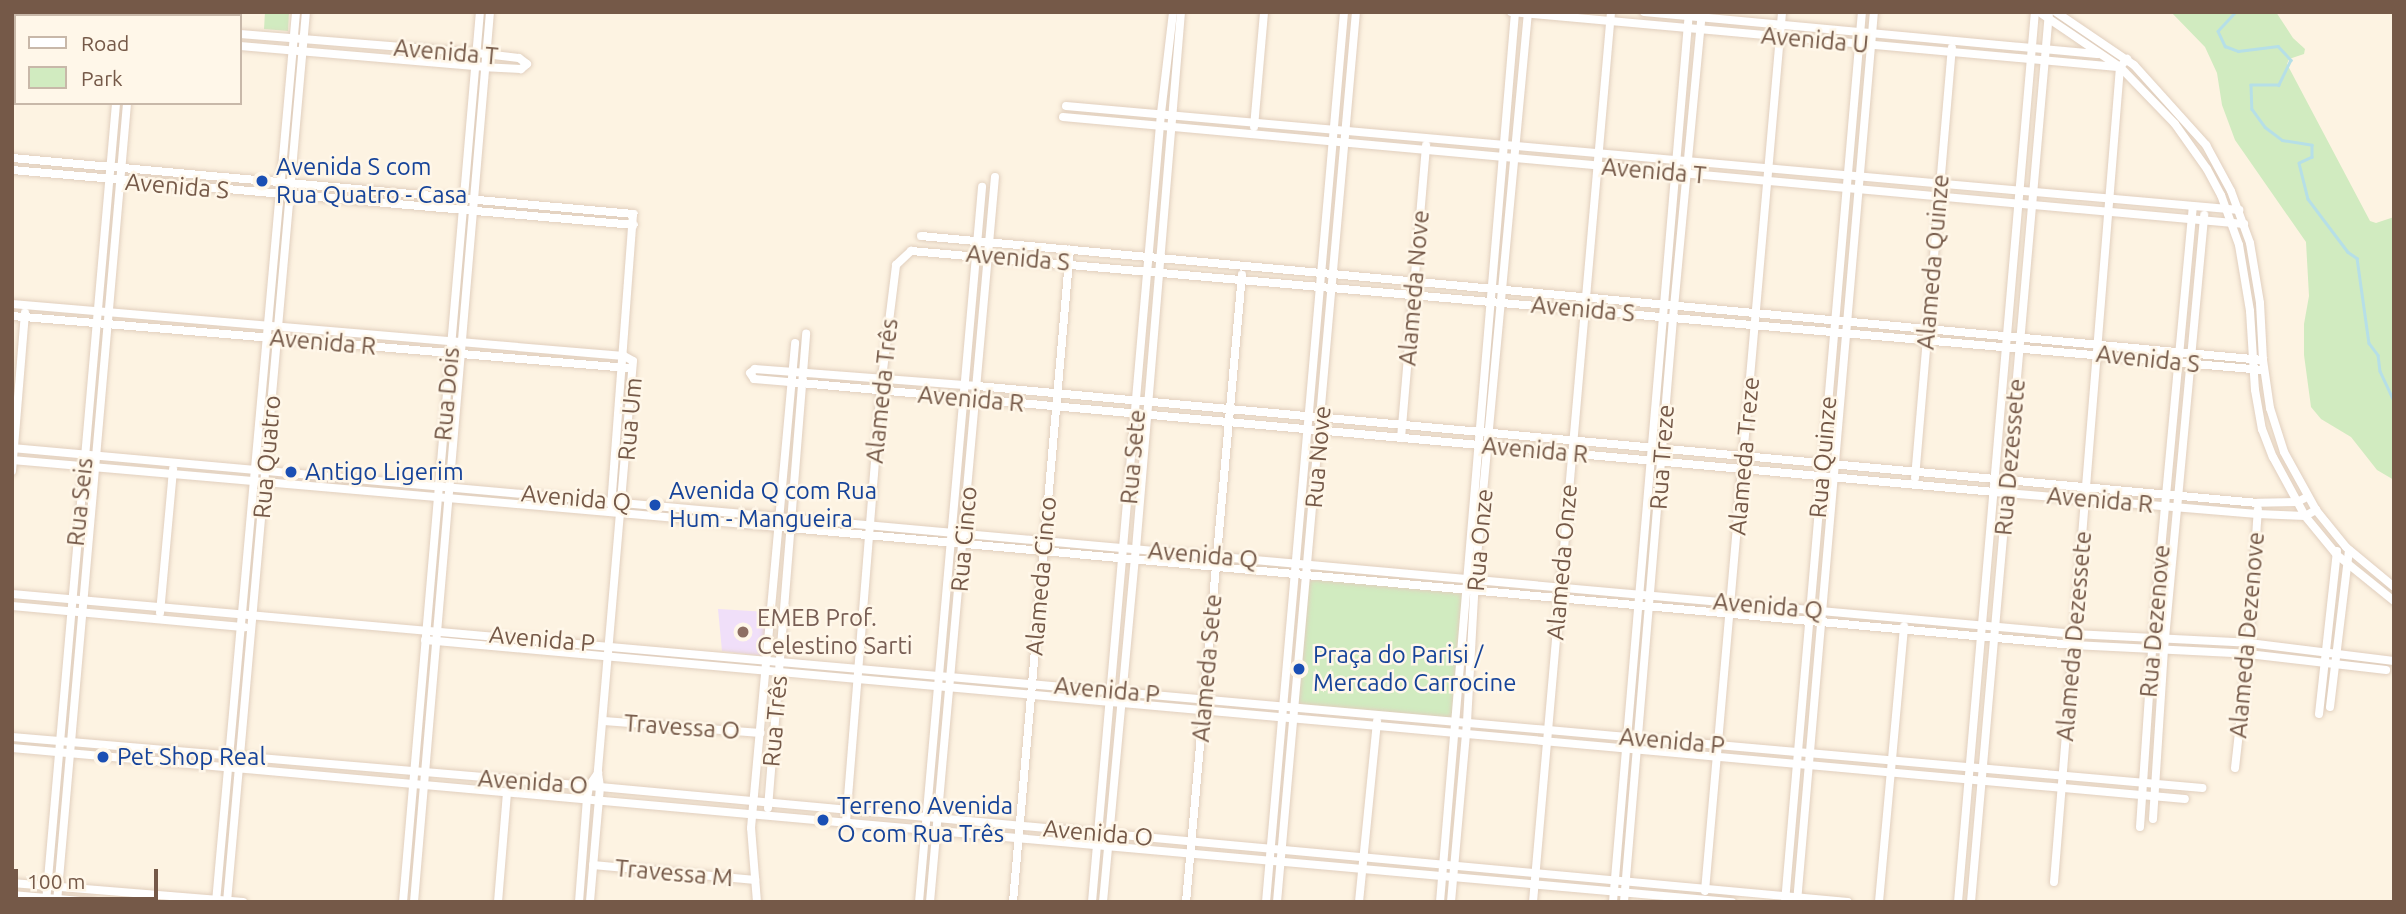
<!DOCTYPE html>
<html>
<head>
<meta charset="utf-8">
<style>
  body { margin:0 }
  #map { position:relative; width:2406px; height:914px; overflow:hidden; background:#fdf3e2; font-family:Ubuntu,sans-serif }
  div>[style] { position:absolute }
  [style*='--x'] { left:calc(var(--x)*1px); top:calc(var(--y)*1px); width:calc(var(--w)*1px); rotate:calc(var(--a)*1deg) }
  .education>* { inset:0; background:#f0dff9 }
  .green>* { inset:0; background:#d1ebc0 }
  .stream>* { height:2.5px; margin:-1.25px; padding:0 1.25px; transform-origin:1.25px; border-radius:1.25px; background:#b6dfe7 }
  .roads { filter:drop-shadow(0 0 2px #e1cfbe) drop-shadow(0 0 2px #e1cfbe) }
  .street>* { height:8px; margin:-4px; padding:0 4px; transform-origin:4px; border-radius:4px; background:#fff }
  .dots>* { width:19px; height:19px; translate:-50% -50%; box-sizing:border-box; border:4px solid #fff7e9; border-radius:50% }
  span { translate:-50% -50%; white-space:nowrap; text-align:center; line-height:1.15; -webkit-text-stroke:5px #fff7e9; paint-order:stroke }
  .street-label { font-size:24px; color:#755948 }
  .transit-label { font-size:24px; color:#164399 }
  .left { translate:0 -50%; text-align:left }
  .education-label { font-size:24px; color:#785e54 }
  .frame { position:absolute; inset:0; border:14px solid #755948; pointer-events:none }
  .legend { position:absolute; left:14px; top:14px; width:228px; height:91px; box-sizing:border-box; background:#fff7e9; border:2px solid #c8b8a9; margin:0; padding:9px 12px; list-style:none; font-size:21px; color:#755948 }
  .legend li { display:flex; align-items:center; gap:14px; height:35px }
  .legend b { width:35px; border:2px solid #c8b8a9 }
  .scale { position:absolute; left:14px; top:869px; width:144px; height:32px; box-sizing:border-box; border:4px solid #755948; border-top:0; padding-left:9px; font-size:21px; line-height:24px; white-space:nowrap; color:#755948; -webkit-text-stroke:5px #fff7e9; paint-order:stroke }
</style>
</head>
<body>
<div id="map">
  <div class="education">
    <div style="clip-path:polygon(718px 609px,768px 612px,764px 656px,722px 651px)"></div>
  </div>
  <div class="green">
    <div style="clip-path:polygon(265px 12px,289px 13px,288px 31px,264px 29px)"></div>
    <div style="clip-path:polygon(2171px 12px,2276px 12px,2293px 38px,2305px 49px,2304px 54px,2289px 59px,2287px 64px,2370px 221px,2376px 223px,2394px 217px,2394px 480px,2377px 470px,2351px 437px,2321px 419px,2311px 407px,2304px 355px,2304px 324px,2309px 296px,2306px 242px,2235px 140px,2222px 105px,2217px 73px,2205px 47px)"></div>
    <div style="clip-path:polygon(1309px 577px,1464px 591px,1456px 720px,1297px 706px)"></div>
  </div>
  <div class="stream">
    <div style="--x:2236;--y:12;--w:26;--a:133"></div>
    <div style="--x:2218;--y:31;--w:17;--a:65"></div>
    <div style="--x:2225;--y:46;--w:14;--a:21"></div>
    <div style="--x:2238;--y:51;--w:40;--a:-7.1"></div>
    <div style="--x:2278;--y:46;--w:19;--a:47"></div>
    <div style="--x:2291;--y:60;--w:28;--a:116"></div>
    <div style="--x:2279;--y:85;--w:28;--a:180"></div>
    <div style="--x:2251;--y:85;--w:24;--a:88"></div>
    <div style="--x:2252;--y:109;--w:22;--a:54"></div>
    <div style="--x:2265;--y:127;--w:21;--a:37"></div>
    <div style="--x:2282;--y:140;--w:30;--a:9"></div>
    <div style="--x:2312;--y:145;--w:12;--a:90"></div>
    <div style="--x:2312;--y:157;--w:14;--a:155"></div>
    <div style="--x:2299;--y:163;--w:37;--a:76"></div>
    <div style="--x:2308;--y:199;--w:66;--a:53"></div>
    <div style="--x:2348;--y:252;--w:11;--a:34"></div>
    <div style="--x:2357;--y:258;--w:86;--a:82"></div>
    <div style="--x:2369;--y:343;--w:15;--a:53"></div>
    <div style="--x:2378;--y:355;--w:16;--a:83"></div>
    <div style="--x:2380;--y:371;--w:33;--a:65"></div>
  </div>
  <div class="roads">
    <div class="street">
      <div style="--x:1511;--y:12;--w:609;--a:5.18"></div>
      <div style="--x:1644;--y:12;--w:455;--a:5.3"></div>
      <div style="--x:2039;--y:12;--w:98;--a:34.2"></div>
      <div style="--x:2120;--y:67;--w:79;--a:46"></div>
      <div style="--x:2175;--y:124;--w:55;--a:54.6"></div>
      <div style="--x:2207;--y:169;--w:30;--a:62"></div>
      <div style="--x:2221;--y:195;--w:53;--a:70.2"></div>
      <div style="--x:2239;--y:245;--w:67;--a:80.5"></div>
      <div style="--x:2250;--y:311;--w:79;--a:86.4"></div>
      <div style="--x:2255;--y:390;--w:40;--a:80"></div>
      <div style="--x:2262;--y:429;--w:30;--a:69"></div>
      <div style="--x:2273;--y:457;--w:67;--a:61.5"></div>
      <div style="--x:2305;--y:516;--w:50;--a:50.6"></div>
      <div style="--x:2337;--y:555;--w:73;--a:38.9"></div>
      <div style="--x:2056;--y:12;--w:94;--a:34.2"></div>
      <div style="--x:2134;--y:65;--w:108;--a:48"></div>
      <div style="--x:2206;--y:145;--w:52;--a:61.5"></div>
      <div style="--x:2231;--y:191;--w:55;--a:69.9"></div>
      <div style="--x:2250;--y:243;--w:61;--a:80.5"></div>
      <div style="--x:2260;--y:303;--w:57;--a:87"></div>
      <div style="--x:2263;--y:360;--w:49;--a:81.7"></div>
      <div style="--x:2270;--y:408;--w:46;--a:72.3"></div>
      <div style="--x:2284;--y:452;--w:66;--a:61.1"></div>
      <div style="--x:2316;--y:510;--w:48;--a:51"></div>
      <div style="--x:2346;--y:547;--w:62;--a:39.8"></div>
      <div style="--x:12;--y:13;--w:24;--a:7"></div>
      <div style="--x:124;--y:16;--w:4;--a:-90"></div>
      <div style="--x:135;--y:16;--w:4;--a:-90"></div>
      <div style="--x:12;--y:25;--w:4;--a:0"></div>
      <div style="--x:240;--y:34;--w:238;--a:4.6"></div>
      <div style="--x:477;--y:53;--w:42;--a:6.8"></div>
      <div style="--x:519;--y:58;--w:10;--a:37"></div>
      <div style="--x:527;--y:64;--w:8;--a:140"></div>
      <div style="--x:521;--y:69;--w:35;--a:-177"></div>
      <div style="--x:486;--y:67;--w:247;--a:-175.1"></div>
      <div style="--x:1066;--y:106;--w:1178;--a:5.07"></div>
      <div style="--x:1063;--y:117;--w:1186;--a:5.18"></div>
      <div style="--x:1254;--y:127;--w:115;--a:-85"></div>
      <div style="--x:12;--y:158;--w:624;--a:5.15"></div>
      <div style="--x:633;--y:214;--w:292;--a:94.3"></div>
      <div style="--x:12;--y:170;--w:624;--a:5.05"></div>
      <div style="--x:921;--y:236;--w:1348;--a:5.28"></div>
      <div style="--x:12;--y:304;--w:614;--a:4.86"></div>
      <div style="--x:624;--y:356;--w:10;--a:29"></div>
      <div style="--x:633;--y:361;--w:413;--a:94.9"></div>
      <div style="--x:598;--y:773;--w:14;--a:82"></div>
      <div style="--x:600;--y:787;--w:115;--a:95"></div>
      <div style="--x:12;--y:316;--w:618;--a:4.83"></div>
      <div style="--x:1401;--y:438;--w:294;--a:-85.1"></div>
      <div style="--x:12;--y:448;--w:2070;--a:5.15"></div>
      <div style="--x:2074;--y:634;--w:175;--a:2.9"></div>
      <div style="--x:2249;--y:643;--w:146;--a:7.1"></div>
      <div style="--x:12;--y:460;--w:770;--a:4.99"></div>
      <div style="--x:779;--y:527;--w:1299;--a:5.21"></div>
      <div style="--x:2073;--y:645;--w:175;--a:2.9"></div>
      <div style="--x:2248;--y:654;--w:139;--a:6.6"></div>
      <div style="--x:12;--y:471;--w:159;--a:-85.3"></div>
      <div style="--x:1915;--y:478;--w:432;--a:-85.1"></div>
      <div style="--x:2307;--y:497;--w:11;--a:153"></div>
      <div style="--x:2297;--y:502;--w:39;--a:179"></div>
      <div style="--x:2258;--y:503;--w:1286;--a:-174.78"></div>
      <div style="--x:977;--y:386;--w:223;--a:-175.6"></div>
      <div style="--x:755;--y:369;--w:6;--a:141"></div>
      <div style="--x:750;--y:373;--w:7;--a:56"></div>
      <div style="--x:754;--y:379;--w:36;--a:5"></div>
      <div style="--x:790;--y:382;--w:1209;--a:5.22"></div>
      <div style="--x:1994;--y:492;--w:264;--a:4.8"></div>
      <div style="--x:2257;--y:514;--w:48;--a:2.4"></div>
      <div style="--x:2305;--y:516;--w:13;--a:-29"></div>
      <div style="--x:12;--y:594;--w:2199;--a:5.06"></div>
      <div style="--x:12;--y:606;--w:234;--a:5.2"></div>
      <div style="--x:160;--y:613;--w:145;--a:-84.8"></div>
      <div style="--x:425;--y:640;--w:1767;--a:5.16"></div>
      <div style="--x:2330;--y:707;--w:158;--a:-83.1"></div>
      <div style="--x:2319;--y:714;--w:164;--a:-83.7"></div>
      <div style="--x:604;--y:721;--w:157;--a:4.4"></div>
      <div style="--x:12;--y:737;--w:590;--a:4.86"></div>
      <div style="--x:600;--y:787;--w:1253;--a:5.26"></div>
      <div style="--x:12;--y:748;--w:1727;--a:5.12"></div>
      <div style="--x:2235;--y:768;--w:126;--a:-83.6"></div>
      <div style="--x:2249;--y:643;--w:134;--a:-86.2"></div>
      <div style="--x:768;--y:808;--w:476;--a:-85.4"></div>
      <div style="--x:2153;--y:819;--w:170;--a:-86.3"></div>
      <div style="--x:2164;--y:649;--w:436;--a:-84.7"></div>
      <div style="--x:846;--y:822;--w:445;--a:-85.4"></div>
      <div style="--x:882;--y:378;--w:114;--a:-82.9"></div>
      <div style="--x:896;--y:265;--w:21;--a:-43"></div>
      <div style="--x:911;--y:251;--w:1358;--a:5.03"></div>
      <div style="--x:2140;--y:827;--w:191;--a:-86.1"></div>
      <div style="--x:2153;--y:636;--w:431;--a:-84.7"></div>
      <div style="--x:593;--y:865;--w:163;--a:5.3"></div>
      <div style="--x:2054;--y:882;--w:818;--a:-85.37"></div>
      <div style="--x:2120;--y:67;--w:11;--a:-49"></div>
      <div style="--x:12;--y:883;--w:232;--a:4.7"></div>
      <div style="--x:1705;--y:891;--w:882;--a:-84.99"></div>
      <div style="--x:12;--y:895;--w:80;--a:5"></div>
      <div style="--x:46;--y:902;--w:802;--a:-84.99"></div>
      <div style="--x:57;--y:902;--w:802;--a:-84.99"></div>
      <div style="--x:216;--y:902;--w:894;--a:-84.86"></div>
      <div style="--x:227;--y:902;--w:893;--a:-84.93"></div>
      <div style="--x:403;--y:902;--w:893;--a:-85.06"></div>
      <div style="--x:414;--y:902;--w:893;--a:-85.12"></div>
      <div style="--x:498;--y:902;--w:110;--a:-85.3"></div>
      <div style="--x:579;--y:902;--w:103;--a:-85.6"></div>
      <div style="--x:587;--y:799;--w:13;--a:-81"></div>
      <div style="--x:589;--y:786;--w:16;--a:-55"></div>
      <div style="--x:757;--y:902;--w:74;--a:-94.6"></div>
      <div style="--x:751;--y:828;--w:487;--a:-84.8"></div>
      <div style="--x:919;--y:902;--w:718;--a:-84.96"></div>
      <div style="--x:930;--y:902;--w:728;--a:-84.88"></div>
      <div style="--x:1013;--y:902;--w:655;--a:-85.01"></div>
      <div style="--x:1092;--y:902;--w:792;--a:-85"></div>
      <div style="--x:1161;--y:113;--w:102;--a:-83.2"></div>
      <div style="--x:1103;--y:902;--w:355;--a:-84.7"></div>
      <div style="--x:1136;--y:549;--w:539;--a:-85.21"></div>
      <div style="--x:1186;--y:902;--w:630;--a:-84.9"></div>
      <div style="--x:1266;--y:902;--w:893;--a:-84.99"></div>
      <div style="--x:1277;--y:902;--w:893;--a:-84.93"></div>
      <div style="--x:1359;--y:902;--w:182;--a:-84.3"></div>
      <div style="--x:1440;--y:902;--w:893;--a:-85.18"></div>
      <div style="--x:1451;--y:902;--w:181;--a:-84.9"></div>
      <div style="--x:1467;--y:722;--w:144;--a:-86.8"></div>
      <div style="--x:1475;--y:578;--w:568;--a:-84.65"></div>
      <div style="--x:1533;--y:902;--w:893;--a:-84.99"></div>
      <div style="--x:1613;--y:902;--w:893;--a:-85.12"></div>
      <div style="--x:1624;--y:902;--w:586;--a:-85.2"></div>
      <div style="--x:1673;--y:318;--w:307;--a:-84.6"></div>
      <div style="--x:1785;--y:902;--w:893;--a:-85.06"></div>
      <div style="--x:1797;--y:902;--w:893;--a:-85.06"></div>
      <div style="--x:1879;--y:902;--w:277;--a:-84.8"></div>
      <div style="--x:1958;--y:902;--w:893;--a:-85.06"></div>
      <div style="--x:1971;--y:902;--w:893;--a:-84.99"></div>
    </div>
  </div>
  <div class="dots">
    <div style="left:262px;top:181px;background:#1a4fb4"></div>
    <div style="left:291px;top:472px;background:#1a4fb4"></div>
    <div style="left:655px;top:505px;background:#1a4fb4"></div>
    <div style="left:743px;top:632px;background:#8d6e63"></div>
    <div style="left:1299px;top:669px;background:#1a4fb4"></div>
    <div style="left:103px;top:757px;background:#1a4fb4"></div>
    <div style="left:823px;top:820px;background:#1a4fb4"></div>
  </div>
  <div class="street-label">
    <span style="left:1815px;top:40px;rotate:5deg">Avenida U</span>
    <span style="left:446px;top:52px;rotate:5deg">Avenida T</span>
    <span style="left:1654px;top:171px;rotate:5deg">Avenida T</span>
    <span style="left:177px;top:186px;rotate:5deg">Avenida S</span>
    <span style="left:1018px;top:258px;rotate:5deg">Avenida S</span>
    <span style="left:1933px;top:262px;rotate:-85deg">Alameda Quinze</span>
    <span style="left:1414px;top:288px;rotate:-85deg">Alameda Nove</span>
    <span style="left:1583px;top:309px;rotate:5deg">Avenida S</span>
    <span style="left:323px;top:342px;rotate:5deg">Avenida R</span>
    <span style="left:2148px;top:359px;rotate:6deg">Avenida S</span>
    <span style="left:882px;top:391px;rotate:-84deg">Alameda Três</span>
    <span style="left:447px;top:394px;rotate:-85deg">Rua Dois</span>
    <span style="left:971px;top:399px;rotate:5deg">Avenida R</span>
    <span style="left:630px;top:419px;rotate:-85deg">Rua Um</span>
    <span style="left:1535px;top:450px;rotate:5deg">Avenida R</span>
    <span style="left:1744px;top:456px;rotate:-85deg">Alameda Treze</span>
    <span style="left:267px;top:457px;rotate:-85deg">Rua Quatro</span>
    <span style="left:1133px;top:457px;rotate:-85deg">Rua Sete</span>
    <span style="left:1318px;top:457px;rotate:-85deg">Rua Nove</span>
    <span style="left:1662px;top:457px;rotate:-86deg">Rua Treze</span>
    <span style="left:1823px;top:457px;rotate:-85deg">Rua Quinze</span>
    <span style="left:2010px;top:457px;rotate:-85deg">Rua Dezessete</span>
    <span style="left:576px;top:498px;rotate:5deg">Avenida Q</span>
    <span style="left:2100px;top:500px;rotate:5deg">Avenida R</span>
    <span style="left:80px;top:502px;rotate:-84deg">Rua Seis</span>
    <span style="left:964px;top:539px;rotate:-85deg">Rua Cinco</span>
    <span style="left:1480px;top:540px;rotate:-85deg">Rua Onze</span>
    <span style="left:1203px;top:555px;rotate:5deg">Avenida Q</span>
    <span style="left:1562px;top:562px;rotate:-85deg">Alameda Onze</span>
    <span style="left:1041px;top:576px;rotate:-85deg">Alameda Cinco</span>
    <span style="left:1768px;top:606px;rotate:5deg">Avenida Q</span>
    <span style="left:2155px;top:621px;rotate:-85deg">Rua Dezenove</span>
    <span style="left:2247px;top:635px;rotate:-85deg">Alameda Dezenove</span>
    <span style="left:2074px;top:636px;rotate:-85deg">Alameda Dezessete</span>
    <span style="left:542px;top:639px;rotate:5deg">Avenida P</span>
    <span style="left:1207px;top:668px;rotate:-85deg">Alameda Sete</span>
    <span style="left:1107px;top:690px;rotate:5deg">Avenida P</span>
    <span style="left:775px;top:721px;rotate:-85deg">Rua Três</span>
    <span style="left:682px;top:727px;rotate:4deg">Travessa O</span>
    <span style="left:1672px;top:741px;rotate:5deg">Avenida P</span>
    <span style="left:533px;top:782px;rotate:4deg">Avenida O</span>
    <span style="left:1098px;top:833px;rotate:5deg">Avenida O</span>
    <span style="left:674px;top:873px;rotate:5deg">Travessa M</span>
  </div>
  <div class="transit-label">
    <span class="left" style="left:276px;top:181px">Avenida S com<br>Rua Quatro - Casa</span>
    <span class="left" style="left:305px;top:472px">Antigo Ligerim</span>
    <span class="left" style="left:669px;top:505px">Avenida Q com Rua<br>Hum - Mangueira</span>
    <span class="left" style="left:1313px;top:669px">Praça do Parisi /<br>Mercado Carrocine</span>
    <span class="left" style="left:117px;top:757px">Pet Shop Real</span>
    <span class="left" style="left:837px;top:820px">Terreno Avenida<br>O com Rua Três</span>
  </div>
  <div class="education-label">
    <span class="left" style="left:757px;top:632px">EMEB Prof.<br>Celestino Sarti</span>
  </div>
  <div class="frame"></div>
  <ul class="legend">
  <li><b style="height:9px;background:#fff"></b>Road</li>
  <li><b style="height:19px;background:#d1ebc0"></b>Park</li>
  </ul>
  <div class="scale">100 m</div>
</div>
</body>
</html>
